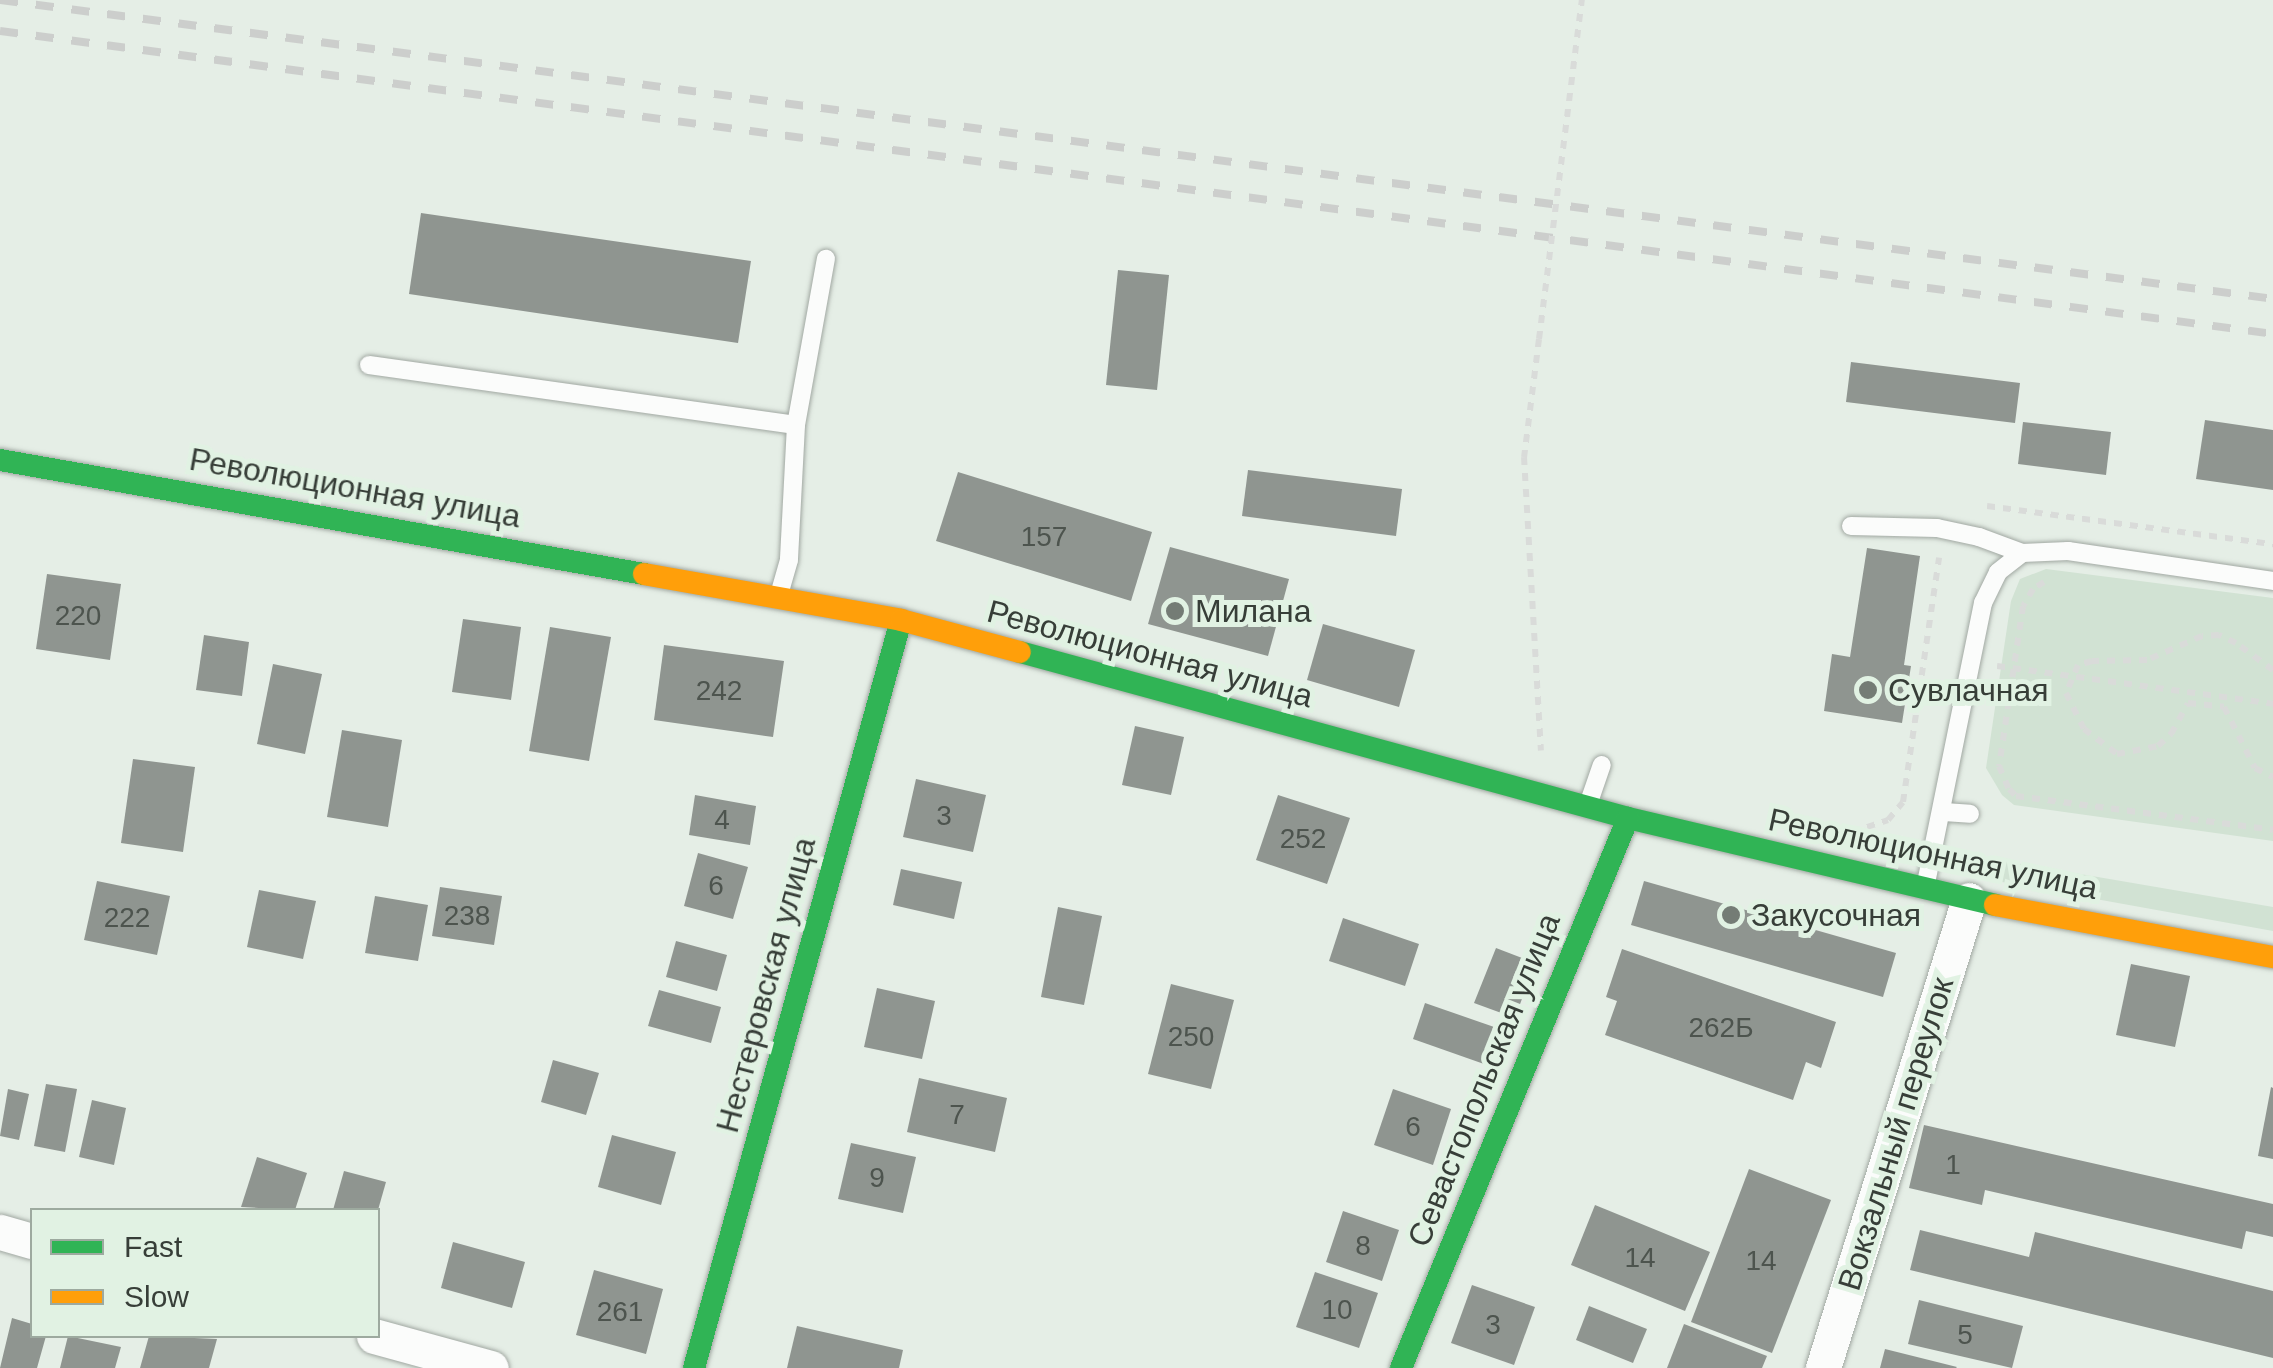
<!DOCTYPE html>
<html>
<head>
<meta charset="utf-8">
<style>
  body { margin:0 }
  #map { position:relative; width:2273px; height:1368px; overflow:hidden; background:#e5eee6; font-family:Arial,sans-serif }
  div>[style] { position:absolute }
  [style*='--x'] { left:calc(var(--x)*1px); top:calc(var(--y)*1px); width:calc(var(--w)*1px); rotate:calc(var(--a)*1deg) }
  .green>* { inset:0; background:#d1e2d3 }
  .building>* { inset:0; background:#8f9590 }
  .path>* { height:6px; margin-top:-3px; transform-origin:0; background:repeating-linear-gradient(90deg,#d9dbd9 0 8px,transparent 0 16px) }
  .roads { filter:drop-shadow(0 0 2px #a1a8a2) drop-shadow(0 0 2px #a1a8a2) }
  .lane>* { height:18px; margin:-9px; padding:0 9px; transform-origin:9px; border-radius:9px; background:#fbfcfb }
  .street>* { height:35px; margin:-17.5px; padding:0 17.5px; transform-origin:17.5px; border-radius:17.5px; background:#fbfcfb }
  .fast>* { height:22px; margin:-11px; padding:0 11px; transform-origin:11px; border-radius:11px; background:#30b455 }
  .slow>* { height:22px; margin:-11px; padding:0 11px; transform-origin:11px; border-radius:11px; background:#ff9f0a }
  .rail>* { height:8px; margin-top:-4px; transform-origin:0; background:repeating-linear-gradient(90deg,#cccecc 0 18px,transparent 0 36px) }
  .path-bridge>* { height:6px; margin-top:-3px; transform-origin:0; background:repeating-linear-gradient(90deg,#d9dbd9 0 8px,transparent 0 16px) }
  .dots>* { width:28px; height:28px; translate:-50% -50%; box-sizing:border-box; border:5px solid #e1f2e3; border-radius:50% }
  span { translate:-50% -50%; white-space:nowrap; text-align:center; line-height:1.15; -webkit-text-stroke:10px #e1f2e3; paint-order:stroke }
  .number-label { font-size:28px; color:#4d544e }
  .number-label span { -webkit-text-stroke-width:0 }
  .street-label { font-size:32px; color:#373e38 }
  .poi-label { font-size:32px; color:#373e38 }
  .left { translate:0 -50%; text-align:left }
  .legend { position:absolute; left:30px; top:1208px; width:350px; height:130px; box-sizing:border-box; background:#e1f2e3; border:2px solid #9daa9f; margin:0; padding:12px 18px; list-style:none; font-size:30px; color:#373e38 }
  .legend li { display:flex; align-items:center; gap:20px; height:50px }
  .legend b { width:50px; border:2px solid #9daa9f }
</style>
</head>
<body>
<div id="map">
  <div class="green">
    <div style="clip-path:polygon(2046px 569px,2273px 598px,2273px 841px,2014px 805px,2002px 795px,1986px 768px,2011px 601px,2020px 579px)"></div>
    <div style="clip-path:polygon(1963px 854px,2273px 907px,2273px 931px,1974px 877px,1962px 865px)"></div>
  </div>
  <div class="building">
    <div style="clip-path:polygon(421px 213px,751px 261px,738px 343px,409px 294px)"></div>
    <div style="clip-path:polygon(1118px 270px,1169px 275px,1157px 390px,1106px 385px)"></div>
    <div style="clip-path:polygon(1851px 362px,2020px 383px,2015px 423px,1846px 402px)"></div>
    <div style="clip-path:polygon(2205px 420px,2273px 430px,2273px 490px,2196px 479px)"></div>
    <div style="clip-path:polygon(2023px 422px,2111px 432px,2106px 475px,2018px 464px)"></div>
    <div style="clip-path:polygon(1248px 470px,1402px 489px,1396px 536px,1242px 516px)"></div>
    <div style="clip-path:polygon(958px 472px,1152px 532px,1131px 601px,936px 541px)"></div>
    <div style="clip-path:polygon(1170px 547px,1289px 579px,1268px 656px,1148px 624px)"></div>
    <div style="clip-path:polygon(1867px 548px,1920px 556px,1904px 665px,1911px 666px,1902px 723px,1824px 711px,1832px 654px,1850px 657px)"></div>
    <div style="clip-path:polygon(47px 574px,121px 584px,110px 660px,36px 649px)"></div>
    <div style="clip-path:polygon(463px 619px,521px 627px,511px 700px,452px 692px)"></div>
    <div style="clip-path:polygon(1323px 624px,1415px 650px,1399px 707px,1307px 680px)"></div>
    <div style="clip-path:polygon(550px 627px,611px 637px,589px 761px,529px 751px)"></div>
    <div style="clip-path:polygon(204px 635px,249px 642px,242px 696px,196px 690px)"></div>
    <div style="clip-path:polygon(664px 645px,784px 661px,773px 737px,654px 720px)"></div>
    <div style="clip-path:polygon(273px 664px,322px 674px,305px 754px,257px 744px)"></div>
    <div style="clip-path:polygon(1135px 726px,1184px 737px,1171px 795px,1122px 785px)"></div>
    <div style="clip-path:polygon(342px 730px,402px 740px,388px 827px,327px 817px)"></div>
    <div style="clip-path:polygon(133px 759px,195px 767px,183px 852px,121px 843px)"></div>
    <div style="clip-path:polygon(916px 779px,986px 795px,973px 852px,903px 837px)"></div>
    <div style="clip-path:polygon(695px 795px,756px 806px,750px 845px,689px 835px)"></div>
    <div style="clip-path:polygon(1278px 795px,1350px 818px,1327px 884px,1256px 860px)"></div>
    <div style="clip-path:polygon(698px 853px,748px 867px,733px 919px,684px 906px)"></div>
    <div style="clip-path:polygon(901px 869px,962px 882px,954px 919px,893px 905px)"></div>
    <div style="clip-path:polygon(97px 881px,170px 896px,157px 955px,84px 940px)"></div>
    <div style="clip-path:polygon(1644px 881px,1896px 953px,1883px 997px,1631px 925px)"></div>
    <div style="clip-path:polygon(440px 887px,502px 896px,494px 945px,432px 936px)"></div>
    <div style="clip-path:polygon(259px 890px,316px 901px,303px 959px,247px 947px)"></div>
    <div style="clip-path:polygon(375px 896px,428px 905px,418px 961px,365px 953px)"></div>
    <div style="clip-path:polygon(1058px 907px,1102px 916px,1084px 1005px,1041px 997px)"></div>
    <div style="clip-path:polygon(1343px 918px,1419px 944px,1405px 986px,1329px 961px)"></div>
    <div style="clip-path:polygon(676px 941px,727px 955px,717px 991px,666px 977px)"></div>
    <div style="clip-path:polygon(1496px 948px,1535px 963px,1515px 1018px,1474px 1003px)"></div>
    <div style="clip-path:polygon(1622px 949px,1836px 1022px,1821px 1068px,1806px 1062px,1793px 1100px,1605px 1035px,1617px 1001px,1606px 997px)"></div>
    <div style="clip-path:polygon(2131px 964px,2190px 976px,2175px 1047px,2116px 1035px)"></div>
    <div style="clip-path:polygon(1171px 984px,1234px 1000px,1211px 1089px,1148px 1074px)"></div>
    <div style="clip-path:polygon(877px 988px,935px 1001px,922px 1059px,864px 1047px)"></div>
    <div style="clip-path:polygon(659px 990px,721px 1007px,711px 1043px,648px 1026px)"></div>
    <div style="clip-path:polygon(1425px 1003px,1497px 1028px,1484px 1064px,1413px 1039px)"></div>
    <div style="clip-path:polygon(553px 1060px,599px 1073px,586px 1115px,541px 1102px)"></div>
    <div style="clip-path:polygon(919px 1078px,1007px 1098px,995px 1152px,907px 1132px)"></div>
    <div style="clip-path:polygon(46px 1084px,77px 1089px,65px 1152px,34px 1146px)"></div>
    <div style="clip-path:polygon(2271px 1087px,2273px 1088px,2273px 1159px,2258px 1156px)"></div>
    <div style="clip-path:polygon(8px 1089px,29px 1094px,19px 1140px,0 1136px)"></div>
    <div style="clip-path:polygon(1393px 1089px,1451px 1109px,1433px 1165px,1374px 1145px)"></div>
    <div style="clip-path:polygon(92px 1100px,126px 1108px,114px 1165px,79px 1157px)"></div>
    <div style="clip-path:polygon(1924px 1125px,2273px 1204px,2273px 1237px,2246px 1231px,2242px 1249px,1985px 1190px,1982px 1205px,1909px 1188px)"></div>
    <div style="clip-path:polygon(612px 1135px,676px 1152px,661px 1205px,598px 1187px)"></div>
    <div style="clip-path:polygon(851px 1143px,916px 1157px,903px 1213px,838px 1199px)"></div>
    <div style="clip-path:polygon(257px 1157px,307px 1173px,295px 1210px,241px 1207px)"></div>
    <div style="clip-path:polygon(1749px 1169px,1831px 1200px,1772px 1353px,1691px 1322px)"></div>
    <div style="clip-path:polygon(344px 1171px,386px 1182px,378px 1210px,333px 1210px)"></div>
    <div style="clip-path:polygon(1595px 1205px,1710px 1252px,1685px 1311px,1571px 1265px)"></div>
    <div style="clip-path:polygon(1343px 1211px,1399px 1230px,1382px 1281px,1326px 1262px)"></div>
    <div style="clip-path:polygon(1920px 1230px,2029px 1257px,2035px 1232px,2273px 1291px,2273px 1358px,1910px 1270px)"></div>
    <div style="clip-path:polygon(453px 1242px,525px 1262px,512px 1308px,441px 1288px)"></div>
    <div style="clip-path:polygon(594px 1270px,663px 1289px,646px 1354px,576px 1335px)"></div>
    <div style="clip-path:polygon(1315px 1272px,1378px 1293px,1359px 1348px,1296px 1327px)"></div>
    <div style="clip-path:polygon(1472px 1285px,1535px 1307px,1514px 1365px,1451px 1343px)"></div>
    <div style="clip-path:polygon(1919px 1300px,2023px 1326px,2012px 1368px,1908px 1344px)"></div>
    <div style="clip-path:polygon(1589px 1306px,1647px 1329px,1633px 1363px,1576px 1340px)"></div>
    <div style="clip-path:polygon(12px 1318px,32px 1324px,32px 1336px,46px 1336px,37px 1368px,0 1368px)"></div>
    <div style="clip-path:polygon(1684px 1324px,1767px 1356px,1762px 1368px,1667px 1368px)"></div>
    <div style="clip-path:polygon(797px 1326px,903px 1350px,899px 1368px,787px 1368px)"></div>
    <div style="clip-path:polygon(68px 1336px,121px 1347px,115px 1368px,60px 1368px)"></div>
    <div style="clip-path:polygon(149px 1336px,217px 1339px,209px 1368px,140px 1368px)"></div>
    <div style="clip-path:polygon(1885px 1349px,1957px 1367px,1956px 1368px,1880px 1368px)"></div>
  </div>
  <div class="path">
    <div style="--x:1539;--y:339;--w:119;--a:97.2"></div>
    <div style="--x:1524;--y:457;--w:294;--a:86.7"></div>
    <div style="--x:1987;--y:506;--w:289;--a:7.6"></div>
    <div style="--x:2044;--y:582;--w:13;--a:148"></div>
    <div style="--x:2033;--y:589;--w:20;--a:120"></div>
    <div style="--x:2023;--y:606;--w:162;--a:98.5"></div>
    <div style="--x:1999;--y:766;--w:25;--a:67"></div>
    <div style="--x:2009;--y:789;--w:10;--a:45"></div>
    <div style="--x:2016;--y:796;--w:259;--a:7.5"></div>
    <div style="--x:1997;--y:666;--w:279;--a:7.8"></div>
    <div style="--x:2273;--y:670;--w:46;--a:-143.9"></div>
    <div style="--x:2236;--y:643;--w:19;--a:-155"></div>
    <div style="--x:2219;--y:635;--w:17;--a:177"></div>
    <div style="--x:2202;--y:636;--w:60;--a:156.4"></div>
    <div style="--x:2147;--y:660;--w:55;--a:179"></div>
    <div style="--x:2092;--y:661;--w:15;--a:164"></div>
    <div style="--x:2078;--y:665;--w:30;--a:113"></div>
    <div style="--x:2066;--y:693;--w:40;--a:63.4"></div>
    <div style="--x:2084;--y:729;--w:41;--a:37.1"></div>
    <div style="--x:2117;--y:754;--w:42;--a:-11"></div>
    <div style="--x:2158;--y:746;--w:18;--a:-43"></div>
    <div style="--x:2171;--y:734;--w:35;--a:-61"></div>
    <div style="--x:2188;--y:703;--w:36;--a:6"></div>
    <div style="--x:2224;--y:707;--w:68;--a:63.1"></div>
    <div style="--x:2255;--y:768;--w:20;--a:27"></div>
    <div style="--x:1867;--y:827;--w:22;--a:-18"></div>
    <div style="--x:1888;--y:820;--w:23;--a:-50"></div>
    <div style="--x:1903;--y:802;--w:247;--a:-81.6"></div>
  </div>
  <div class="roads">
    <div class="lane">
      <div style="--x:369;--y:365;--w:431;--a:8"></div>
      <div style="--x:796;--y:425;--w:135;--a:93"></div>
      <div style="--x:789;--y:560;--w:35;--a:106"></div>
      <div style="--x:796;--y:425;--w:169;--a:-79.8"></div>
      <div style="--x:1851;--y:526;--w:86;--a:1.3"></div>
      <div style="--x:1937;--y:528;--w:43;--a:12.1"></div>
      <div style="--x:1979;--y:537;--w:46;--a:20.4"></div>
      <div style="--x:1589;--y:802;--w:39;--a:-71"></div>
      <div style="--x:1944;--y:812;--w:26;--a:4"></div>
      <div style="--x:1925;--y:888;--w:291;--a:-78.5"></div>
      <div style="--x:1983;--y:603;--w:34;--a:-64"></div>
      <div style="--x:1998;--y:572;--w:31;--a:-38"></div>
      <div style="--x:2022;--y:553;--w:46;--a:-2.5"></div>
      <div style="--x:2068;--y:551;--w:207;--a:8.3"></div>
    </div>
    <div class="street">
      <div style="--x:0;--y:1232;--w:33;--a:16"></div>
      <div style="--x:374;--y:1336;--w:121;--a:15.3"></div>
      <div style="--x:1823;--y:1368;--w:490;--a:-72.7"></div>
    </div>
    <div class="fast">
      <div style="--x:0;--y:460;--w:654;--a:10.04"></div>
      <div style="--x:1020;--y:652;--w:630;--a:15.27"></div>
      <div style="--x:1628;--y:818;--w:377;--a:13.3"></div>
      <div style="--x:694;--y:1368;--w:776;--a:-74.53"></div>
      <div style="--x:1401;--y:1368;--w:595;--a:-67.57"></div>
    </div>
    <div class="slow">
      <div style="--x:644;--y:574;--w:261;--a:10.1"></div>
      <div style="--x:901;--y:620;--w:123;--a:15.1"></div>
      <div style="--x:1995;--y:905;--w:283;--a:10.6"></div>
    </div>
  </div>
  <div class="rail">
    <div style="--x:0;--y:0;--w:2293;--a:7.49"></div>
    <div style="--x:0;--y:31;--w:2293;--a:7.59"></div>
  </div>
  <div class="path-bridge">
    <div style="--x:1539;--y:339;--w:342;--a:-82.8"></div>
  </div>
  <div class="dots">
    <div style="left:1175px;top:611px;background:#747c75"></div>
    <div style="left:1868px;top:690px;background:#747c75"></div>
    <div style="left:1731px;top:915px;background:#747c75"></div>
  </div>
  <div class="number-label">
    <span style="left:1044px;top:537px">157</span>
    <span style="left:78px;top:616px">220</span>
    <span style="left:719px;top:691px">242</span>
    <span style="left:944px;top:816px">3</span>
    <span style="left:722px;top:820px">4</span>
    <span style="left:1303px;top:839px">252</span>
    <span style="left:716px;top:886px">6</span>
    <span style="left:467px;top:916px">238</span>
    <span style="left:127px;top:918px">222</span>
    <span style="left:1721px;top:1028px">262Б</span>
    <span style="left:1191px;top:1037px">250</span>
    <span style="left:957px;top:1115px">7</span>
    <span style="left:1413px;top:1127px">6</span>
    <span style="left:1953px;top:1165px">1</span>
    <span style="left:877px;top:1178px">9</span>
    <span style="left:1363px;top:1246px">8</span>
    <span style="left:1640px;top:1258px">14</span>
    <span style="left:1761px;top:1261px">14</span>
    <span style="left:1337px;top:1310px">10</span>
    <span style="left:620px;top:1312px">261</span>
    <span style="left:1493px;top:1325px">3</span>
    <span style="left:1965px;top:1335px">5</span>
  </div>
  <div class="street-label">
    <span style="left:355px;top:488px;rotate:10deg">Революционная улица</span>
    <span style="left:1150px;top:654px;rotate:15deg">Революционная улица</span>
    <span style="left:1933px;top:854px;rotate:12deg">Революционная улица</span>
    <span style="left:766px;top:985px;rotate:-75deg">Нестеровская улица</span>
    <span style="left:1484px;top:1080px;rotate:-68deg">Севастопольская улица</span>
    <span style="left:1896px;top:1134px;rotate:-73deg">Вокзальный переулок</span>
  </div>
  <div class="poi-label">
    <span class="left" style="left:1195px;top:611px">Милана</span>
    <span class="left" style="left:1888px;top:690px">Сувлачная</span>
    <span class="left" style="left:1751px;top:915px">Закусочная</span>
  </div>
  <ul class="legend">
  <li><b style="height:12px;background:#30b455"></b>Fast</li>
  <li><b style="height:12px;background:#ff9f0a"></b>Slow</li>
  </ul>
</div>
</body>
</html>
